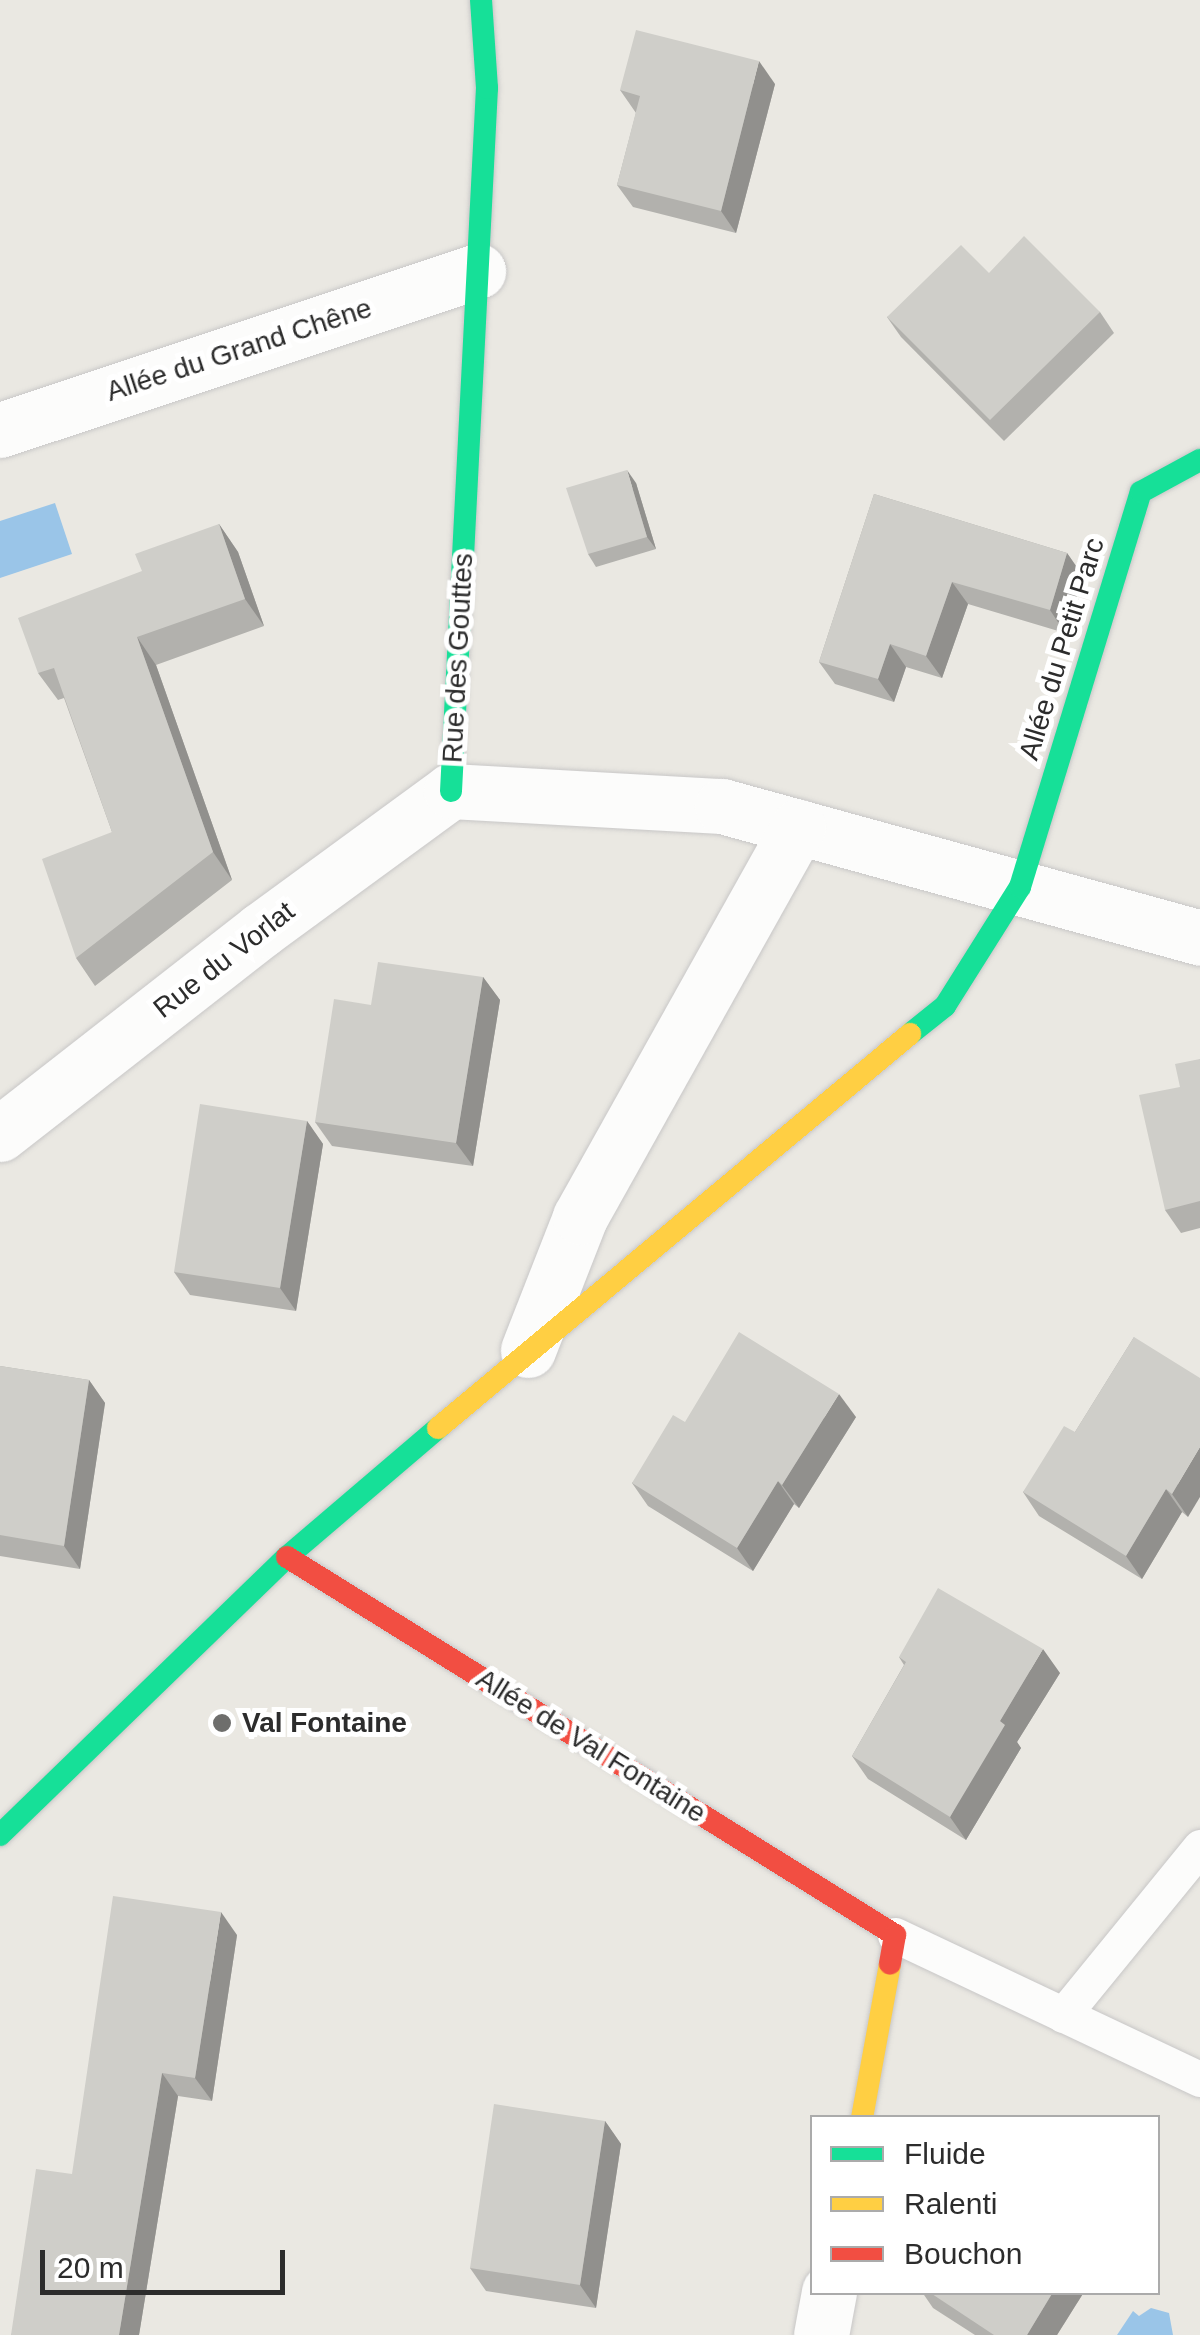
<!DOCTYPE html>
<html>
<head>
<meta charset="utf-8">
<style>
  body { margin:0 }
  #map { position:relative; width:1200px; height:2335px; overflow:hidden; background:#eae8e2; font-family:Arial,sans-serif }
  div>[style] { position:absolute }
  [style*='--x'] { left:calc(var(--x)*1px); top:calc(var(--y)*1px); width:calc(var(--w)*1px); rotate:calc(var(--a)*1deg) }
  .water>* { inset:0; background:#9ac5e8 }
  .roads { filter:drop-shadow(0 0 2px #c8c7c7) drop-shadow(0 0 2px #c8c7c7) }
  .lane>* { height:35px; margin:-17.5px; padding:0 17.5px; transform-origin:17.5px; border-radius:17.5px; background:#fcfcfb }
  .street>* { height:55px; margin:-27.5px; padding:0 27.5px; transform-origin:27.5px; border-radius:27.5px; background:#fcfcfb }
  .fast>* { height:22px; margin:-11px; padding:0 11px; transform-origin:11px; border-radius:11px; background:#16e098 }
  .slow>* { height:22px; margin:-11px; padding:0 11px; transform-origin:11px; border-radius:11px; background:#ffcf43 }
  .jam>* { height:22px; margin:-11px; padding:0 11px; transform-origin:11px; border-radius:11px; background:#f24e42 }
  .wall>* { inset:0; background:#b2b1ad }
  .shaded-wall>* { inset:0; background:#91908d }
  .building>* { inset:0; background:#cfcec9 }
  .dots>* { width:28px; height:28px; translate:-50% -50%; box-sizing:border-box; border:5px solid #fff; border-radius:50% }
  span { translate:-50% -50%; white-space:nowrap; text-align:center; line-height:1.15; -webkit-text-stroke:10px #fff; paint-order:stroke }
  .street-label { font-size:28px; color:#2c2c2c }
  .poi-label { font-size:28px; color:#2c2c2c; font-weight:700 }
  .left { translate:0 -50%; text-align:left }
  .legend { position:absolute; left:810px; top:2115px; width:350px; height:180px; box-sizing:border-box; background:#fff; border:2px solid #ababab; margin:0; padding:12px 18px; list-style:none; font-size:30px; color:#2c2c2c }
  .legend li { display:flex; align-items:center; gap:20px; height:50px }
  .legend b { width:50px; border:2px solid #ababab }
  .scale { position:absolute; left:40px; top:2250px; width:245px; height:45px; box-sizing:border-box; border:5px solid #2c2c2c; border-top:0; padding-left:12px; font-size:30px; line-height:35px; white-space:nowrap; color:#2c2c2c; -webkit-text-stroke:8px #fff; paint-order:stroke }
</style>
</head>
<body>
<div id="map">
  <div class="water">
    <div style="clip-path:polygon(55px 503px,72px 554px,0 578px,0 521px)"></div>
    <div style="clip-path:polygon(1151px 2308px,1169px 2313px,1173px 2335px,1117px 2335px,1133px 2311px,1139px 2316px)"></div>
  </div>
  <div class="roads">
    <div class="lane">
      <div style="--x:895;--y:1935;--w:337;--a:25.3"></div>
      <div style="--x:1063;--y:2015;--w:217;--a:-50.8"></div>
    </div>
    <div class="street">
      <div style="--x:0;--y:430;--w:504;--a:-18.4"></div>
      <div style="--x:0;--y:1134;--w:331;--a:-38"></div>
      <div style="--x:261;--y:930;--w:235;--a:-36.2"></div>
      <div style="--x:451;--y:791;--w:271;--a:3.2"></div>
      <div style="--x:722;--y:806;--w:496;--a:15.4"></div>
      <div style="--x:528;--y:1350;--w:143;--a:-68.6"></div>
      <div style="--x:580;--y:1217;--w:447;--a:-60.8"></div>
      <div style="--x:821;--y:2335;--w:44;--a:-79.5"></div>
    </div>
    <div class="fast">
      <div style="--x:451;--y:791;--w:704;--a:-87.07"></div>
      <div style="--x:487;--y:88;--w:88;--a:-93.9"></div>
      <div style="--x:910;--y:1034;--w:45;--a:-38.7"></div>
      <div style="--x:945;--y:1006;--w:141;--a:-57.8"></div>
      <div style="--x:1020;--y:887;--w:413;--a:-73"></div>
      <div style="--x:1141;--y:492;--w:67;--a:-28.5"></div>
      <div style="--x:0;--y:1835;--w:400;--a:-44.1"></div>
      <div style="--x:287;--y:1557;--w:199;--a:-40.5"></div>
    </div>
    <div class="slow">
      <div style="--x:438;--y:1428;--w:615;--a:-39.85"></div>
      <div style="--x:862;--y:2118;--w:157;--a:-79.7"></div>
    </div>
    <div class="jam">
      <div style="--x:287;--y:1557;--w:716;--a:31.87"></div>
      <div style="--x:895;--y:1935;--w:29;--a:100"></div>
    </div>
  </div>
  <div class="wall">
    <div style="clip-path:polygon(775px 84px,736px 233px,633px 207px,617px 185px,636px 113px,620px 90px)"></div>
    <div style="clip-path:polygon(989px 273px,1100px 312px,1114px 333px,1004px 441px,901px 337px,887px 317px)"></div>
    <div style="clip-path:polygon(636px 483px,656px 549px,596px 567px,588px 554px)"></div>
    <div style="clip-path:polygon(874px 494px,1067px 553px,1083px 576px,1065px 633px,968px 604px,942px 678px,906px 667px,894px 702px,835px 684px,819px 662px)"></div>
    <div style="clip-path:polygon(219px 524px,238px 552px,264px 626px,156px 665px,232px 880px,95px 986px,76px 958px,112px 832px,64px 698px,58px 700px,38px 673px)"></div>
    <div style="clip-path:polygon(483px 977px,500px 1000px,473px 1166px,332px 1146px,315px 1122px,371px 1005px)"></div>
    <div style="clip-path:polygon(1200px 1059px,1200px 1228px,1181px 1233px,1165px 1210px,1180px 1087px)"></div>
    <div style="clip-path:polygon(307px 1121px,323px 1144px,296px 1311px,190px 1295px,174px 1272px)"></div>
    <div style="clip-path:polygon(1134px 1337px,1188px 1517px,1182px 1512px,1142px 1579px,1039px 1516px,1023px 1492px,1075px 1432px)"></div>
    <div style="clip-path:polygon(0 1366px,89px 1380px,105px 1403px,80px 1569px,0 1556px)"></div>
    <div style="clip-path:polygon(856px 1417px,799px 1508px,794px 1504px,753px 1571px,648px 1506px,632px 1483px,685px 1422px)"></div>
    <div style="clip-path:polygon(899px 1657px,1060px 1673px,1017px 1742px,1021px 1748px,966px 1840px,868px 1779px,852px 1756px,904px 1665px)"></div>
    <div style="clip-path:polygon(237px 1935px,212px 2101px,178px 2096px,139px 2335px,11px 2335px)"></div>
    <div style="clip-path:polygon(605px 2121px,621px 2144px,596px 2308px,486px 2291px,470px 2268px)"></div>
    <div style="clip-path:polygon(922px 2292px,1084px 2292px,1057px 2335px,975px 2335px,933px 2308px)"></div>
  </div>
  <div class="shaded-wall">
    <div style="clip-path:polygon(759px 61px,775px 84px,736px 233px,721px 211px)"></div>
    <div style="clip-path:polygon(627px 470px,636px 483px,656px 549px,647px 537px)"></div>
    <div style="clip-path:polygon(219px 524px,238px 552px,264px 626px,245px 599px)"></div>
    <div style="clip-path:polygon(1067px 553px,1083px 576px,1065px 633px,1050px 610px)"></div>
    <div style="clip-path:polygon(952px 582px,968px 604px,942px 678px,926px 656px)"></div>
    <div style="clip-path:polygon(137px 637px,156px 665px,232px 880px,213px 852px)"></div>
    <div style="clip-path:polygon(890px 644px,906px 667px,894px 702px,878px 679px)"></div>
    <div style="clip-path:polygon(483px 977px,500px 1000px,473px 1166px,456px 1143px)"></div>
    <div style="clip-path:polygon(307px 1121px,323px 1144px,296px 1311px,280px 1288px)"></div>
    <div style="clip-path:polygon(89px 1380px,105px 1403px,80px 1569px,64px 1546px)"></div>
    <div style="clip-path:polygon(839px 1394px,856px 1417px,799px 1508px,782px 1485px)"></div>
    <div style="clip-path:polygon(1200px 1447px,1200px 1497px,1188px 1517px,1172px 1494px)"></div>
    <div style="clip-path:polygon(778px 1481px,794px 1504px,753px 1571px,737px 1548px)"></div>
    <div style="clip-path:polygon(1166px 1489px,1182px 1512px,1142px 1579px,1126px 1556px)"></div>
    <div style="clip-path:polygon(1043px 1649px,1060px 1673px,1017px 1742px,1021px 1748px,966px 1840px,950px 1817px,1000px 1721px)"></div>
    <div style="clip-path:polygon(221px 1912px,237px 1935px,212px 2101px,195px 2078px)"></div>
    <div style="clip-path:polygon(162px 2073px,178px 2096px,139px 2335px,119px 2335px)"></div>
    <div style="clip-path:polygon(605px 2121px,621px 2144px,596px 2308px,580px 2285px)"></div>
    <div style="clip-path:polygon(1053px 2292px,1084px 2292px,1057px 2335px,1027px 2335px)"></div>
  </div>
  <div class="building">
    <div style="clip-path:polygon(636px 30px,759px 61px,721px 211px,617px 185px,640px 96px,620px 90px)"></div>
    <div style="clip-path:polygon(1024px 236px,1100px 312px,990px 420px,887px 317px,961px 245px,989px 273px)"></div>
    <div style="clip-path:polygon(627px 470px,647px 537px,588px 554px,566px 488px)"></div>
    <div style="clip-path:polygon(874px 494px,1067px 553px,1050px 610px,952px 582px,926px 656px,890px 644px,878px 679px,819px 662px)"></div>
    <div style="clip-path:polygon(219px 524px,245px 599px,137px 637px,213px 852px,76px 958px,42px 859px,112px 832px,54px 668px,38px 673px,18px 618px,142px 571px,135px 554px)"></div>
    <div style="clip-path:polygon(378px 962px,483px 977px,456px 1143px,315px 1122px,334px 999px,371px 1005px)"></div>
    <div style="clip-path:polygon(1200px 1059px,1200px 1201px,1165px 1210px,1139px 1095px,1180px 1087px,1175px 1064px)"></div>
    <div style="clip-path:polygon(200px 1104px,307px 1121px,280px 1288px,174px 1272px)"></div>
    <div style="clip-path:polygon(739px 1332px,839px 1394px,782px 1485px,778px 1481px,737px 1548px,632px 1483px,673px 1415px,685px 1422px)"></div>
    <div style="clip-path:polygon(1134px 1337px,1200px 1378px,1200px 1447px,1172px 1494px,1166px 1489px,1126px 1556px,1023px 1492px,1064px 1426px,1075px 1432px)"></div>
    <div style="clip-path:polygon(0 1366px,89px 1380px,64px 1546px,0 1535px)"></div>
    <div style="clip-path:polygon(938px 1588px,1043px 1649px,1000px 1721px,1005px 1725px,950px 1817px,852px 1756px,906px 1662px,899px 1657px)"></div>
    <div style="clip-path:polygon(113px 1896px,221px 1912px,195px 2078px,162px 2073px,119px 2335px,11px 2335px,36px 2169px,72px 2174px)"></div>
    <div style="clip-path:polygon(494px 2104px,605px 2121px,580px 2285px,470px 2268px)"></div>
    <div style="clip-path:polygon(929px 2292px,1053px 2292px,1027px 2335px,994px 2335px)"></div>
  </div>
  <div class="dots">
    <div style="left:222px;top:1723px;background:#6e6e6c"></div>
  </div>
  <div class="street-label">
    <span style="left:239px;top:350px;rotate:-18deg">Allée du Grand Chêne</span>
    <span style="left:1062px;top:649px;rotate:-73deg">Allée du Petit Parc</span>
    <span style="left:458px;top:658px;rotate:-87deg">Rue des Gouttes</span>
    <span style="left:224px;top:960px;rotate:-38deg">Rue du Vorlat</span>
    <span style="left:591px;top:1746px;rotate:32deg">Allée de Val Fontaine</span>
  </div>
  <div class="poi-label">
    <span class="left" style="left:242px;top:1723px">Val Fontaine</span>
  </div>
  <ul class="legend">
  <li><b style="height:12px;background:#16e098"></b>Fluide</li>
  <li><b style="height:12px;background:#ffcf43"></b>Ralenti</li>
  <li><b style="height:12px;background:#f24e42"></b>Bouchon</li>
  </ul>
  <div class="scale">20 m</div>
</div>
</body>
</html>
